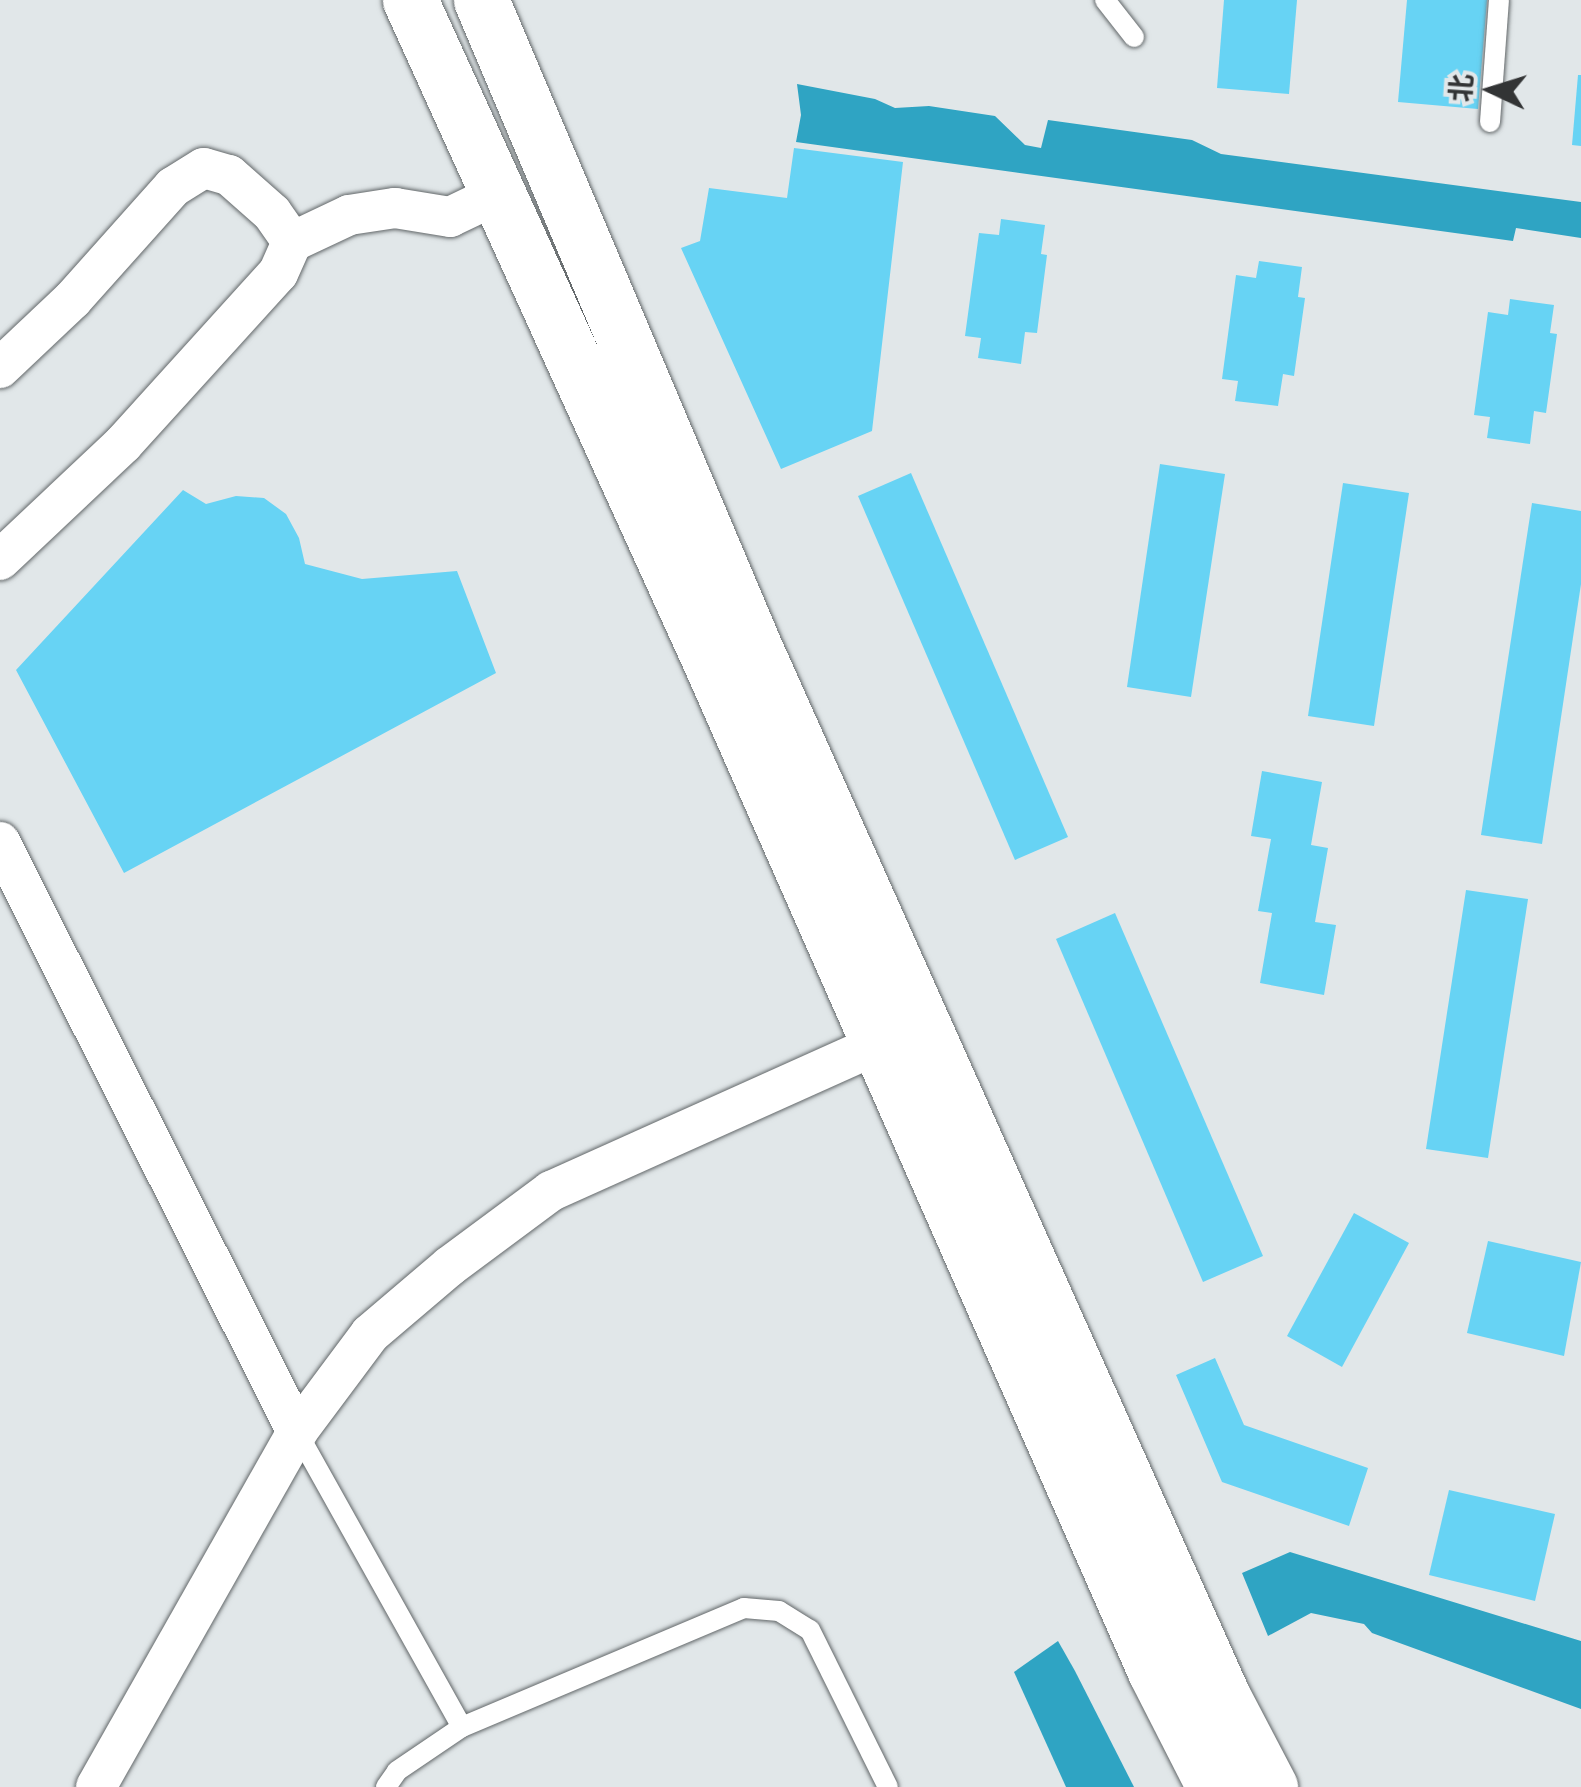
<!DOCTYPE html>
<html>
<head>
<meta charset="utf-8">
<style>
  body { margin:0 }
  #map { position:relative; width:1581px; height:1787px; overflow:hidden; background:#e1e7e9; font-family:Cabin,"Noto Sans SC",sans-serif }
  div>[style] { position:absolute }
  [style*='--x'] { left:calc(var(--x)*1px); top:calc(var(--y)*1px); width:calc(var(--w)*1px); rotate:calc(var(--a)*1deg) }
  .water>* { inset:0; background:#2fa4c3 }
  .building>* { inset:0; background:#67d3f4 }
  .roads { filter:drop-shadow(0 0 2px #626769) drop-shadow(0 0 2px #626769) }
  .service>* { height:20px; margin:-10px; padding:0 10px; transform-origin:10px; border-radius:10px; background:#fff }
  .minor>* { height:40px; margin:-20px; padding:0 20px; transform-origin:20px; border-radius:20px; background:#fff }
  .secondary>* { height:55px; margin:-27.5px; padding:0 27.5px; transform-origin:27.5px; border-radius:27.5px; background:#fff }
  span { translate:-50% -50%; white-space:nowrap; text-align:center; line-height:1.15; -webkit-text-stroke:10px #e1e7e9; paint-order:stroke }
  .north { position:absolute; left:1441px; top:40px; width:100px; height:100px; -webkit-text-stroke:8px #e1e7e9; paint-order:stroke; rotate:274deg; font-size:28px; font-weight:700; line-height:40px; text-align:center; color:#323435 }
  .north::after { content:''; display:block; margin:auto; width:35px; height:45px; background:#323435; clip-path:polygon(50% 0,100% 100%,50% 72%,0 100%) }
</style>
</head>
<body>
<div id="map">
  <div class="water">
    <div style="clip-path:polygon(797px 84px,875px 99px,895px 108px,929px 106px,995px 116px,1025px 145px,1041px 148px,1048px 120px,1192px 140px,1221px 154px,1581px 202px,1581px 238px,1516px 228px,1513px 241px,796px 142px,801px 115px)"></div>
    <div style="clip-path:polygon(1290px 1552px,1581px 1641px,1581px 1709px,1372px 1633px,1364px 1624px,1311px 1613px,1268px 1636px,1242px 1573px)"></div>
    <div style="clip-path:polygon(1058px 1641px,1075px 1671px,1134px 1787px,1066px 1787px,1014px 1672px)"></div>
  </div>
  <div class="building">
    <div style="clip-path:polygon(1224px 0,1297px 0,1289px 94px,1217px 88px)"></div>
    <div style="clip-path:polygon(1407px 0,1487px 0,1478px 109px,1398px 102px)"></div>
    <div style="clip-path:polygon(1578px 75px,1581px 75px,1581px 146px,1572px 145px)"></div>
    <div style="clip-path:polygon(794px 148px,903px 162px,872px 431px,781px 469px,681px 248px,700px 241px,709px 188px,787px 198px)"></div>
    <div style="clip-path:polygon(1001px 219px,1045px 225px,1041px 254px,1047px 255px,1037px 333px,1025px 332px,1021px 364px,978px 358px,981px 338px,965px 336px,979px 233px,999px 235px)"></div>
    <div style="clip-path:polygon(1259px 261px,1302px 267px,1298px 297px,1305px 298px,1294px 376px,1283px 374px,1278px 406px,1235px 401px,1238px 381px,1222px 379px,1236px 275px,1256px 278px)"></div>
    <div style="clip-path:polygon(1510px 299px,1554px 305px,1550px 333px,1557px 334px,1546px 413px,1534px 411px,1530px 444px,1487px 438px,1490px 417px,1474px 415px,1488px 312px,1508px 315px)"></div>
    <div style="clip-path:polygon(1160px 464px,1225px 474px,1191px 697px,1127px 687px)"></div>
    <div style="clip-path:polygon(911px 473px,1068px 837px,1015px 860px,858px 496px)"></div>
    <div style="clip-path:polygon(1343px 483px,1409px 493px,1374px 726px,1308px 716px)"></div>
    <div style="clip-path:polygon(183px 490px,206px 504px,236px 496px,264px 498px,286px 514px,299px 538px,305px 564px,362px 579px,457px 571px,496px 673px,124px 873px,16px 670px)"></div>
    <div style="clip-path:polygon(1532px 503px,1581px 511px,1581px 584px,1542px 844px,1481px 835px)"></div>
    <div style="clip-path:polygon(1262px 771px,1322px 782px,1311px 845px,1328px 848px,1315px 922px,1336px 925px,1324px 995px,1260px 983px,1272px 913px,1258px 911px,1271px 839px,1251px 836px)"></div>
    <div style="clip-path:polygon(1466px 890px,1528px 899px,1488px 1158px,1426px 1149px)"></div>
    <div style="clip-path:polygon(1115px 913px,1263px 1256px,1203px 1282px,1056px 939px)"></div>
    <div style="clip-path:polygon(1354px 1213px,1409px 1243px,1342px 1367px,1287px 1336px)"></div>
    <div style="clip-path:polygon(1488px 1241px,1581px 1262px,1564px 1356px,1467px 1333px)"></div>
    <div style="clip-path:polygon(1215px 1358px,1244px 1425px,1368px 1468px,1349px 1526px,1222px 1482px,1176px 1375px)"></div>
    <div style="clip-path:polygon(1449px 1490px,1555px 1514px,1535px 1601px,1429px 1575px)"></div>
  </div>
  <div class="roads">
    <div class="service">
      <div style="--x:1105;--y:0;--w:47;--a:51.9"></div>
      <div style="--x:1490;--y:122;--w:122;--a:-85.8"></div>
      <div style="--x:297;--y:1432;--w:338;--a:60.8"></div>
      <div style="--x:386;--y:1787;--w:19;--a:-55"></div>
      <div style="--x:397;--y:1771;--w:78;--a:-34.1"></div>
      <div style="--x:462;--y:1727;--w:306;--a:-22.9"></div>
      <div style="--x:744;--y:1608;--w:35;--a:5"></div>
      <div style="--x:779;--y:1611;--w:36;--a:32"></div>
      <div style="--x:810;--y:1630;--w:175;--a:63.6"></div>
    </div>
    <div class="minor">
      <div style="--x:292;--y:242;--w:63;--a:-25.3"></div>
      <div style="--x:349;--y:215;--w:47;--a:-8.7"></div>
      <div style="--x:395;--y:208;--w:56;--a:9.3"></div>
      <div style="--x:450;--y:217;--w:53;--a:-25.6"></div>
      <div style="--x:0;--y:368;--w:99;--a:-43.4"></div>
      <div style="--x:72;--y:300;--w:152;--a:-48.2"></div>
      <div style="--x:173;--y:187;--w:36;--a:-32"></div>
      <div style="--x:204;--y:168;--w:26;--a:16"></div>
      <div style="--x:229;--y:175;--w:57;--a:41.5"></div>
      <div style="--x:272;--y:213;--w:35;--a:55"></div>
      <div style="--x:292;--y:242;--w:34;--a:114"></div>
      <div style="--x:278;--y:273;--w:231;--a:132.2"></div>
      <div style="--x:123;--y:444;--w:169;--a:136.7"></div>
      <div style="--x:0;--y:842;--w:661;--a:63.28"></div>
      <div style="--x:96;--y:1787;--w:408;--a:-60.5"></div>
      <div style="--x:297;--y:1432;--w:122;--a:-53.3"></div>
      <div style="--x:370;--y:1334;--w:105;--a:-40.4"></div>
      <div style="--x:450;--y:1266;--w:126;--a:-36.6"></div>
      <div style="--x:551;--y:1191;--w:384;--a:-24.2"></div>
    </div>
    <div class="secondary">
      <div style="--x:410;--y:0;--w:726;--a:65.59"></div>
      <div style="--x:710;--y:661;--w:1104;--a:66.22"></div>
      <div style="--x:1155;--y:1671;--w:130;--a:63"></div>
      <div style="--x:481;--y:0;--w:699;--a:67.1"></div>
      <div style="--x:753;--y:644;--w:1151;--a:65.95"></div>
      <div style="--x:1222;--y:1695;--w:104;--a:62.4"></div>
    </div>
  </div>
  <div class="north">北</div>
</div>
</body>
</html>
